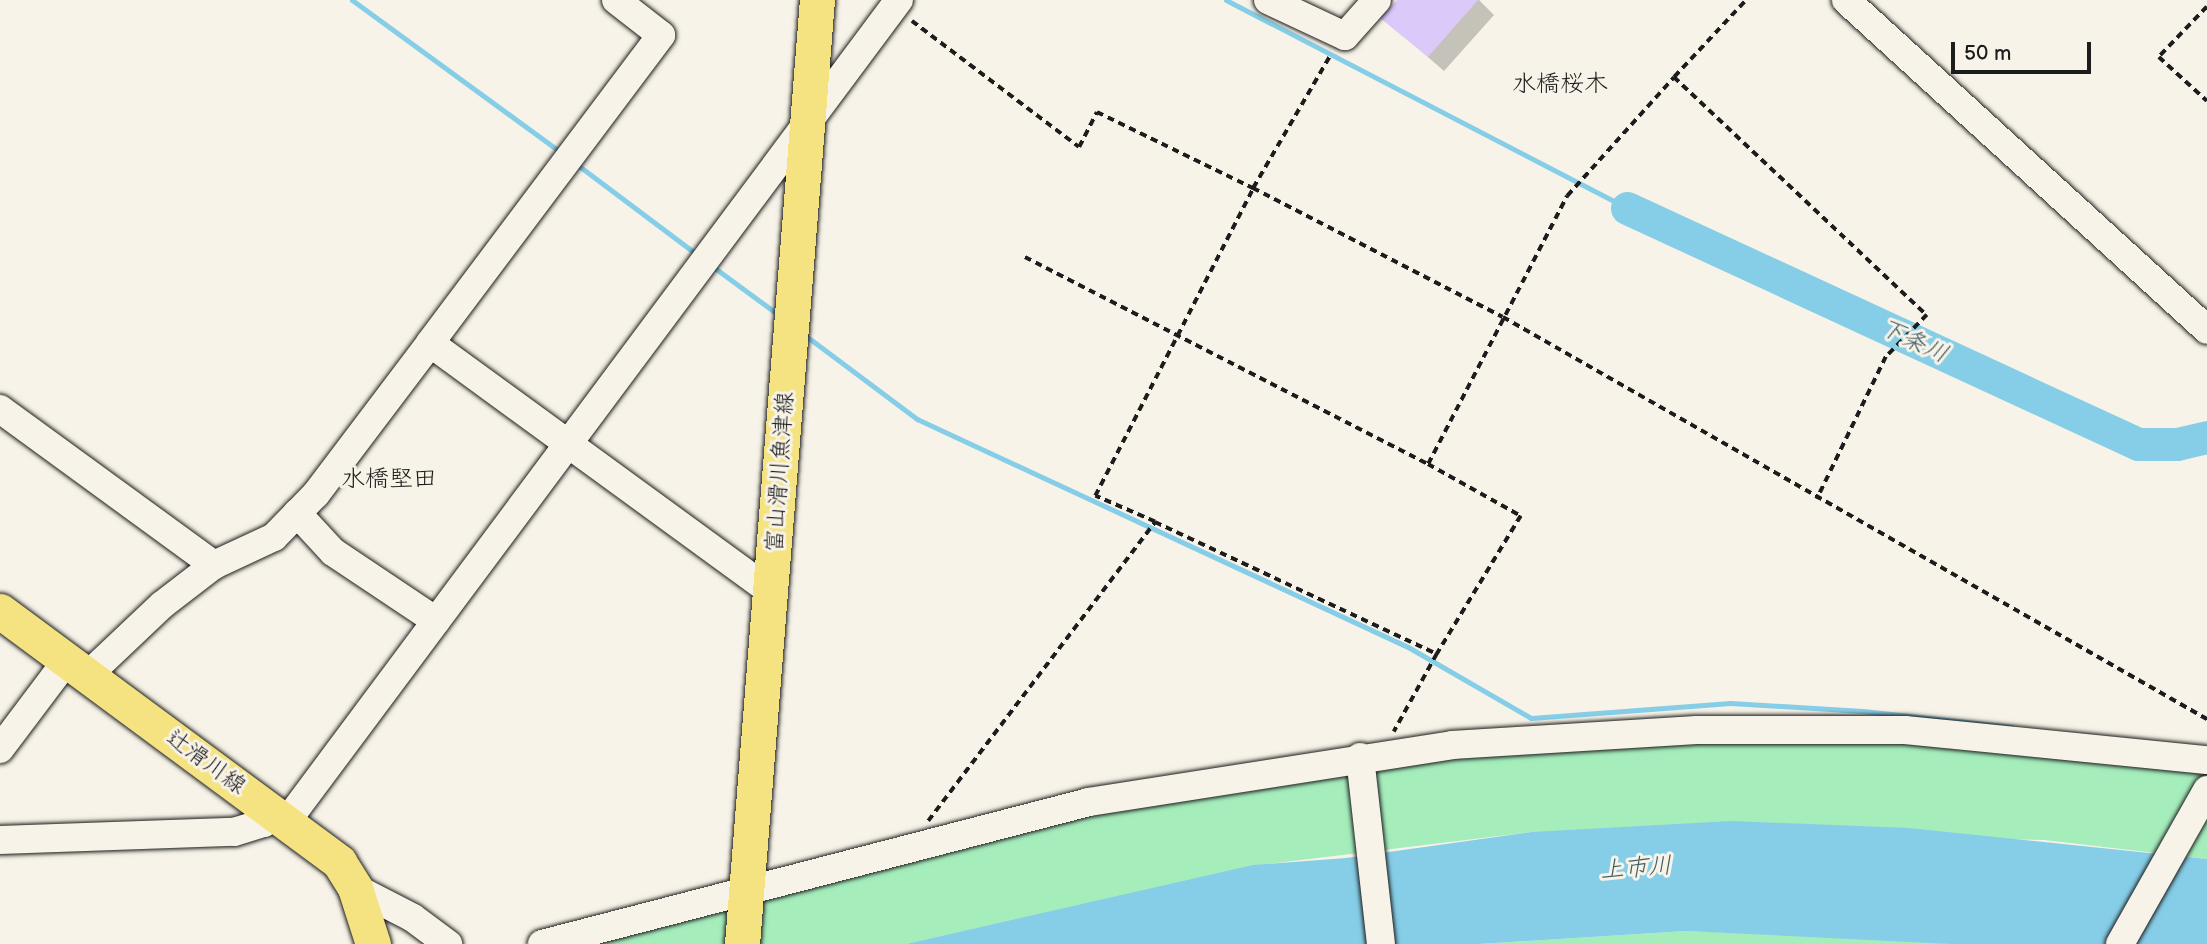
<!DOCTYPE html>
<html>
<head>
<meta charset="utf-8">
<style>
  body { margin:0 }
  #map { position:relative; width:2207px; height:944px; overflow:hidden; background:#f7f3e8; font-family:"Balsamiq Sans","Klee One",sans-serif }
  div>[style] { position:absolute }
  [style*='--x'] { left:calc(var(--x)*1px); top:calc(var(--y)*1px); width:calc(var(--w)*1px); rotate:calc(var(--a)*1deg) }
  .green>* { inset:0; background:#a5eebc }
  .water>* { inset:0; background:#86cee7 }
  .shadow>* { inset:0; background:#0003 }
  .stream>* { height:5px; margin:-2.5px; padding:0 2.5px; transform-origin:2.5px; border-radius:2.5px; background:#86cee7 }
  .river>* { height:33px; margin:-16.5px; padding:0 16.5px; transform-origin:16.5px; border-radius:16.5px; background:#86cee7 }
  .building>* { inset:0; background:#dbc9fa }
  .path>* { height:3.5px; margin-top:-1.75px; transform-origin:0; background:repeating-linear-gradient(90deg,#1c1c1c 0 7px,transparent 0 12px) }
  .roads { filter:drop-shadow(0 0 2px #1c1c1c) drop-shadow(0 0 2px #1c1c1c) }
  .minor>* { height:28px; margin:-14px; padding:0 14px; transform-origin:14px; border-radius:14px; background:#f7f3e8 }
  .major>* { height:35px; margin:-17.5px; padding:0 17.5px; transform-origin:17.5px; border-radius:17.5px; background:#f5e382 }
  span { translate:-50% -50%; white-space:nowrap; text-align:center; line-height:1.15; -webkit-text-stroke:6px #f7f3e8; paint-order:stroke }
  .street-label { font-size:23px; color:#1c1c1c }
  .neighbourhood-label { font-size:24px; color:#1c1c1c }
  .water-label { font-size:24px; color:#415a63; font-style:italic }
  .scale { position:absolute; left:1951px; top:42px; width:140px; height:32px; box-sizing:border-box; border:4px solid #1c1c1c; border-top:0; padding-left:9px; font-size:21px; line-height:24px; white-space:nowrap; color:#1c1c1c; -webkit-text-stroke:5px #f7f3e8; paint-order:stroke }
</style>
</head>
<body>
<div id="map">
  <div class="green">
    <div style="clip-path:polygon(1882px 736px,2207px 772px,2207px 859px,2044px 840px,1532px 832px,1259px 865px,906px 944px,594px 944px,1083px 815px,1389px 763px,1717px 737px)"></div>
    <div style="clip-path:polygon(1686px 931px,1910px 939px,1951px 944px,1479px 944px)"></div>
  </div>
  <div class="water">
    <div style="clip-path:polygon(1731px 821px,1909px 828px,2207px 859px,2207px 944px,1951px 944px,1686px 931px,1479px 944px,906px 944px,1253px 865px,1346px 858px,1532px 832px)"></div>
  </div>
  <div class="shadow">
    <div style="clip-path:polygon(1399px 0,1479px 0,1494px 15px,1444px 71px,1383px 18px)"></div>
  </div>
  <div class="stream">
    <div style="--x:352;--y:0;--w:260;--a:36.1"></div>
    <div style="--x:1226;--y:0;--w:452;--a:27.4"></div>
    <div style="--x:575;--y:163;--w:155;--a:36.9"></div>
    <div style="--x:712;--y:266;--w:84;--a:36.3"></div>
    <div style="--x:802;--y:333;--w:144;--a:36.8"></div>
    <div style="--x:917;--y:419;--w:541;--a:24.91"></div>
    <div style="--x:1408;--y:647;--w:142;--a:30"></div>
    <div style="--x:1531;--y:718;--w:200;--a:-4.3"></div>
    <div style="--x:1730;--y:703;--w:133;--a:3.4"></div>
    <div style="--x:1863;--y:711;--w:150;--a:6.1"></div>
  </div>
  <div class="river">
    <div style="--x:1627;--y:208;--w:563;--a:24.79"></div>
    <div style="--x:2138;--y:444;--w:39;--a:0"></div>
    <div style="--x:2177;--y:444;--w:31;--a:-13"></div>
  </div>
  <div class="building">
    <div style="clip-path:polygon(1397px 0,1478px 0,1428px 57px,1380px 18px)"></div>
  </div>
  <div class="path">
    <div style="--x:2207;--y:7;--w:69;--a:133.8"></div>
    <div style="--x:2159;--y:57;--w:65;--a:42.5"></div>
    <div style="--x:912;--y:21;--w:209;--a:37"></div>
    <div style="--x:1079;--y:147;--w:39;--a:-63"></div>
    <div style="--x:1097;--y:112;--w:174;--a:26"></div>
    <div style="--x:1253;--y:188;--w:281;--a:27.3"></div>
    <div style="--x:1503;--y:317;--w:811;--a:29.73"></div>
    <div style="--x:1674;--y:77;--w:105;--a:-46.9"></div>
    <div style="--x:1025;--y:257;--w:453;--a:27.2"></div>
    <div style="--x:1428;--y:464;--w:107;--a:29.2"></div>
    <div style="--x:1521;--y:516;--w:162;--a:121.3"></div>
    <div style="--x:1428;--y:464;--w:302;--a:-62.6"></div>
    <div style="--x:1567;--y:196;--w:160;--a:-48"></div>
    <div style="--x:1674;--y:77;--w:347;--a:43.3"></div>
    <div style="--x:1927;--y:315;--w:59;--a:134.3"></div>
    <div style="--x:1886;--y:357;--w:158;--a:115.9"></div>
    <div style="--x:1155;--y:522;--w:311;--a:25.1"></div>
    <div style="--x:1437;--y:654;--w:89;--a:118.9"></div>
    <div style="--x:928;--y:821;--w:375;--a:-52.8"></div>
    <div style="--x:1155;--y:522;--w:65;--a:-156.6"></div>
    <div style="--x:1095;--y:496;--w:346;--a:-62.8"></div>
    <div style="--x:1253;--y:188;--w:155;--a:-59.8"></div>
  </div>
  <div class="roads">
    <div class="minor">
      <div style="--x:1268;--y:0;--w:85;--a:25.1"></div>
      <div style="--x:1345;--y:36;--w:48;--a:-48.4"></div>
      <div style="--x:1846;--y:0;--w:489;--a:42.4"></div>
      <div style="--x:430;--y:343;--w:385;--a:-53.1"></div>
      <div style="--x:661;--y:35;--w:57;--a:-142.1"></div>
      <div style="--x:0;--y:409;--w:265;--a:36.1"></div>
      <div style="--x:297;--y:513;--w:53;--a:47.3"></div>
      <div style="--x:333;--y:552;--w:124;--a:33.8"></div>
      <div style="--x:88;--y:675;--w:102;--a:-43.4"></div>
      <div style="--x:162;--y:605;--w:66;--a:-37.6"></div>
      <div style="--x:214;--y:565;--w:66;--a:-25"></div>
      <div style="--x:274;--y:537;--w:60;--a:-45.7"></div>
      <div style="--x:316;--y:494;--w:189;--a:-52.9"></div>
      <div style="--x:430;--y:343;--w:422;--a:36.1"></div>
      <div style="--x:0;--y:749;--w:111;--a:-53"></div>
      <div style="--x:1360;--y:757;--w:188;--a:83.6"></div>
      <div style="--x:287;--y:821;--w:1024;--a:-53.3"></div>
      <div style="--x:0;--y:840;--w:234;--a:-2"></div>
      <div style="--x:234;--y:832;--w:31;--a:-17"></div>
      <div style="--x:264;--y:823;--w:16;--a:-50"></div>
      <div style="--x:355;--y:888;--w:65;--a:27.3"></div>
      <div style="--x:413;--y:918;--w:44;--a:36.6"></div>
      <div style="--x:542;--y:944;--w:565;--a:-14.55"></div>
      <div style="--x:1089;--y:802;--w:367;--a:-8.9"></div>
      <div style="--x:1452;--y:745;--w:245;--a:-3.5"></div>
      <div style="--x:1697;--y:730;--w:208;--a:0"></div>
      <div style="--x:1905;--y:730;--w:303;--a:5.7"></div>
      <div style="--x:2120;--y:944;--w:177;--a:-60.5"></div>
    </div>
    <div class="major">
      <div style="--x:0;--y:611;--w:422;--a:36.5"></div>
      <div style="--x:339;--y:862;--w:31;--a:58"></div>
      <div style="--x:355;--y:888;--w:59;--a:72.2"></div>
      <div style="--x:742;--y:944;--w:947;--a:-85.46"></div>
    </div>
  </div>
  <div class="street-label">
    <span style="left:780px;top:472px;rotate:-86deg">富山滑川魚津線</span>
    <span style="left:206px;top:762px;rotate:36deg">辻滑川線</span>
  </div>
  <div class="neighbourhood-label">
    <span style="left:1560px;top:84px">水橋桜木</span>
    <span style="left:389px;top:479px">水橋堅田</span>
  </div>
  <div class="water-label">
    <span style="left:1914px;top:341px;rotate:25deg">下条川</span>
    <span style="left:1636px;top:868px;rotate:-4deg">上市川</span>
  </div>
  <div class="scale">50 m</div>
</div>
</body>
</html>
